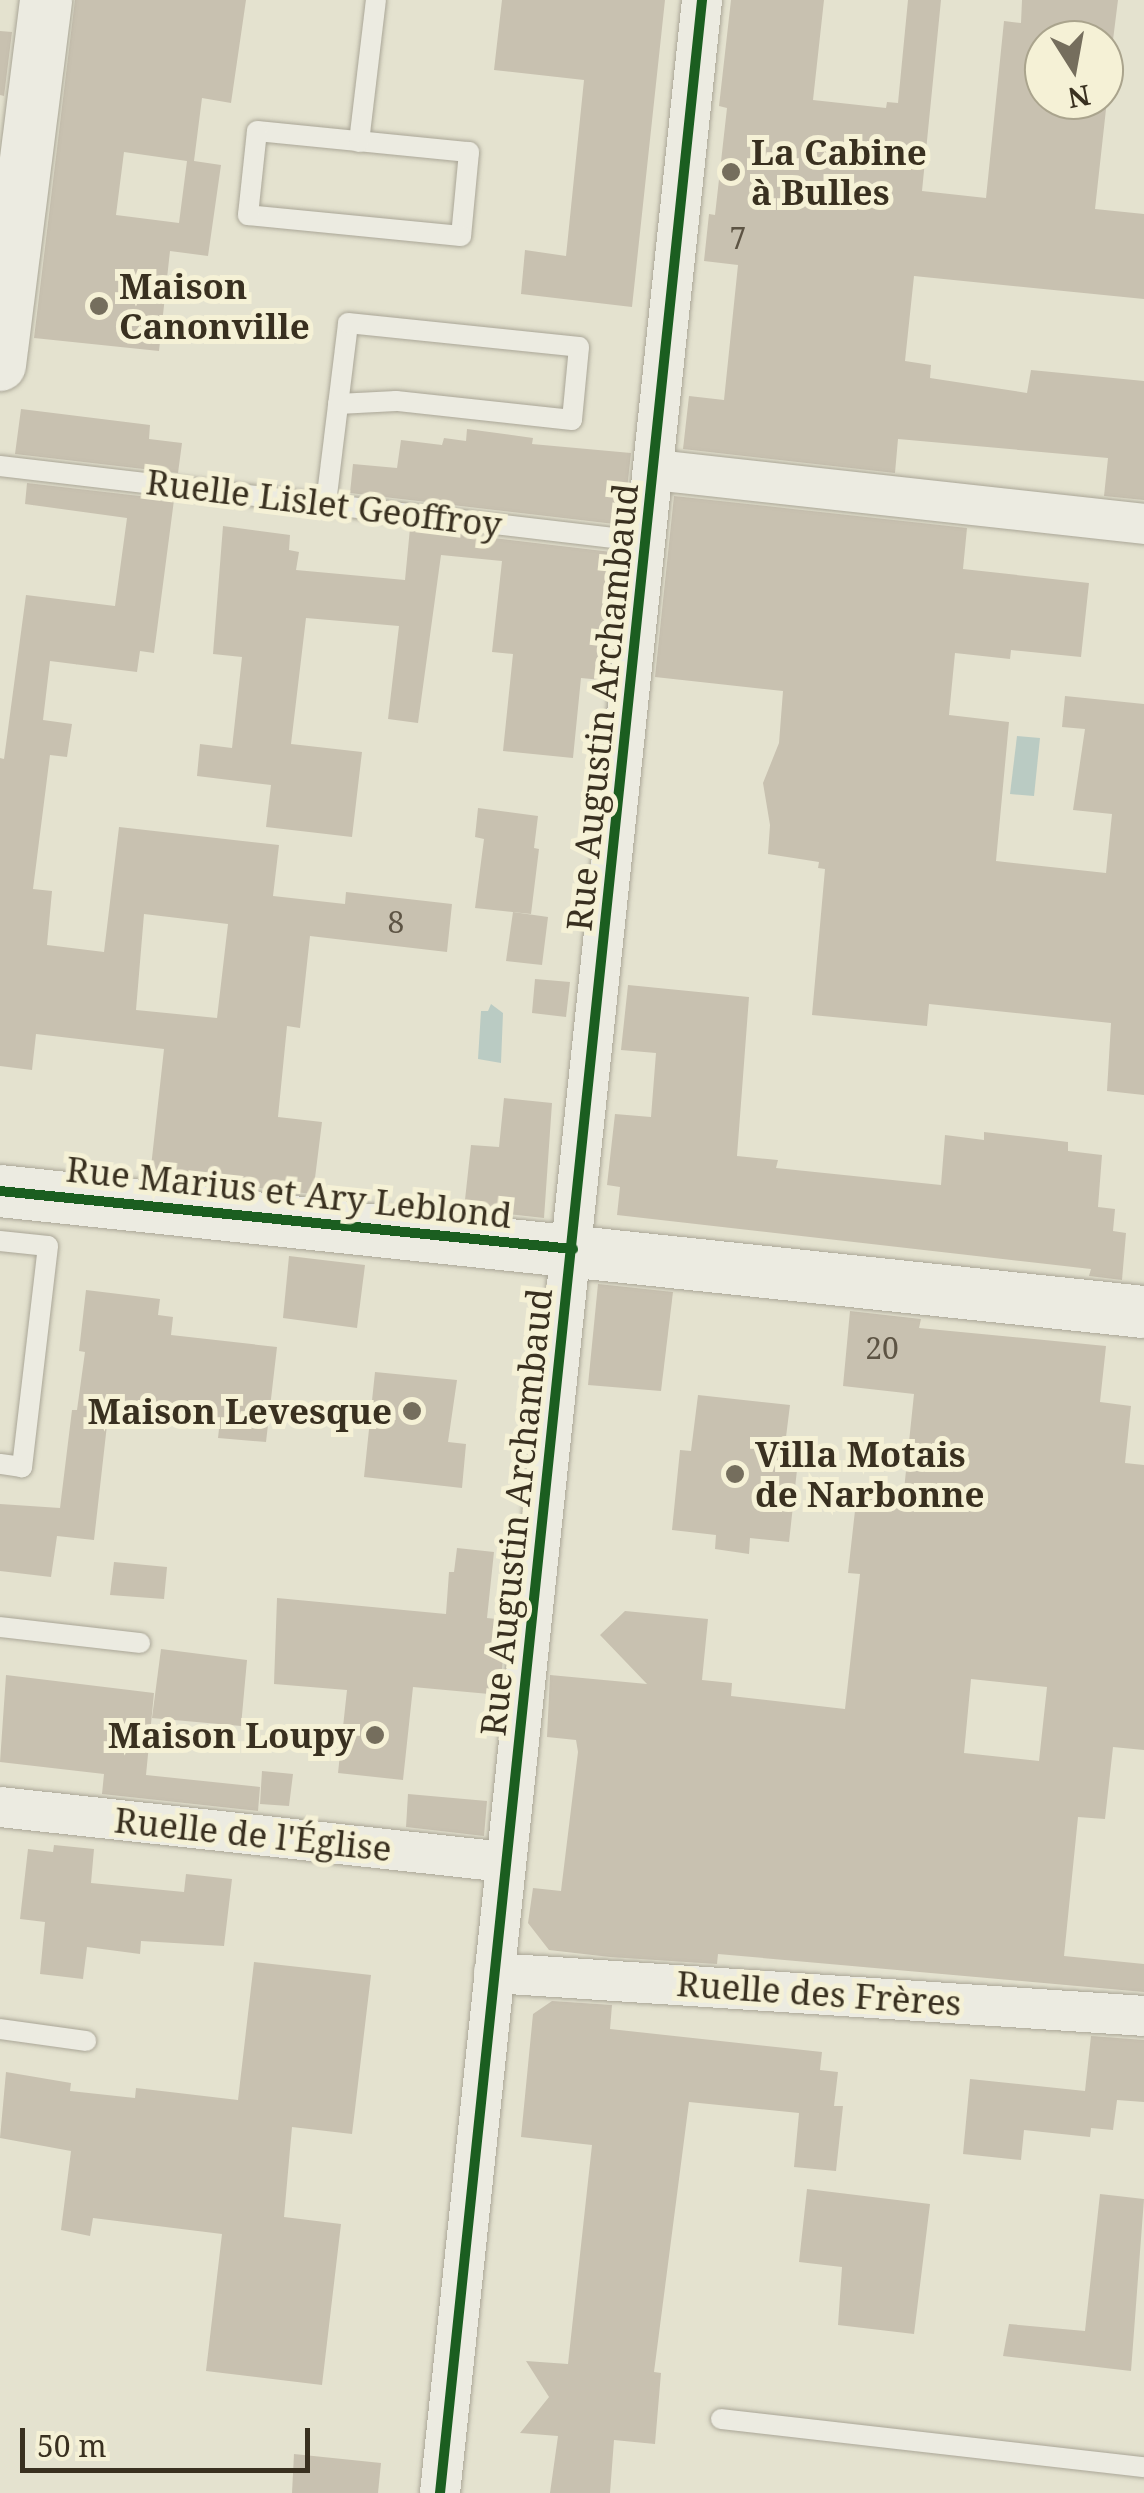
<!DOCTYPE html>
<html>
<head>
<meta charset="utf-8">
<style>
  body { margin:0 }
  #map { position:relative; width:1144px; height:2493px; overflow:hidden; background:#e4e2cf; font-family:"Noto Serif",serif }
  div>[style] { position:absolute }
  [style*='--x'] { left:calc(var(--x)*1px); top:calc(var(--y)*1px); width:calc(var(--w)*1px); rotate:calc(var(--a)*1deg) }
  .water>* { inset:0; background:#bacbc3 }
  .building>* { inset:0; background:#c8c1b0 }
  .roads { filter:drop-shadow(0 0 2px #aaa697) drop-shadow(0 0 2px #aaa697) }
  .service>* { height:20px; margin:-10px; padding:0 10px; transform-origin:10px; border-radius:10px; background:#ecebe1 }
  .minor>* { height:40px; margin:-20px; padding:0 20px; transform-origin:20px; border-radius:20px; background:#ecebe1 }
  .tertiary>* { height:52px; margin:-26px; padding:0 26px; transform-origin:26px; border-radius:26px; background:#ecebe1 }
  .cycleway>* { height:10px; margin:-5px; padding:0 5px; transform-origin:5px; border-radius:5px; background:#1b5e20 }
  .dots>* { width:28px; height:28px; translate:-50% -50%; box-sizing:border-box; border:5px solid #f5f1d6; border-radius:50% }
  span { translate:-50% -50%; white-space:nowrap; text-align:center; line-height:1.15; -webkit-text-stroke:10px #f5f1d6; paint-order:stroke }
  .number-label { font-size:30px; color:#5d5444 }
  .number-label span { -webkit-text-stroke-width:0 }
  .poi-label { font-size:35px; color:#393020; font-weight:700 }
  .left { translate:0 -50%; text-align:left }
  .right { translate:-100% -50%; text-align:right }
  .street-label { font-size:35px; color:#393020 }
  .north { position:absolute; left:1024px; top:20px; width:100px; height:100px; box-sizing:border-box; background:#f5f1d6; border:2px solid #aaa48d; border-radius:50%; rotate:169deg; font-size:28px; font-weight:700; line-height:40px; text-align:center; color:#393020 }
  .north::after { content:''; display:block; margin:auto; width:35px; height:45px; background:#756e5d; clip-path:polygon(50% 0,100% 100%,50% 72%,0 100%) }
  .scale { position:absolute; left:20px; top:2428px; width:290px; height:45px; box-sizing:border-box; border:5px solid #393020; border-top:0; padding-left:12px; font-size:30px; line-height:35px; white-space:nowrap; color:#393020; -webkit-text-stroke:8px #f5f1d6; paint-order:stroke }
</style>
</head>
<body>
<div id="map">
  <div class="water">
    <div style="clip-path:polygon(1017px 736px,1040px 738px,1034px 796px,1010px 794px)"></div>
    <div style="clip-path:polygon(491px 1004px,503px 1013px,501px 1063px,478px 1059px,481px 1011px,488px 1011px)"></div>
  </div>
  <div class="building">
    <div style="clip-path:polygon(evenodd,75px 0,246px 0,231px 103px,202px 98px,194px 161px,221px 165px,208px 256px,170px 251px,159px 351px,34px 338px,75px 0,124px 152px,187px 161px,179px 223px,116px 215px,124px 152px)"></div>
    <div style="clip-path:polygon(502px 0,665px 0,632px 307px,521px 294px,525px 250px,566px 256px,584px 80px,494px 70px)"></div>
    <div style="clip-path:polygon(731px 0,824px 0,813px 100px,886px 108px,887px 102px,898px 103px,908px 0,941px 0,922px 191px,986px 198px,1004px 21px,1021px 23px,1022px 0,1118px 0,1113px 40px,1044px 40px,1044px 100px,1107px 100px,1095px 209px,1144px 214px,1144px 299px,914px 276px,905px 361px,931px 365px,930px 378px,1027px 393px,1031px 370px,1144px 381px,1144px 500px,1104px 496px,1108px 458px,898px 439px,895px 473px,683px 449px,689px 396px,724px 400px,738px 265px,704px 261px,709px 214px,715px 215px,727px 108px,719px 106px)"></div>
    <div style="clip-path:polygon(0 31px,12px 32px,4px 96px,0 95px)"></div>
    <div style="clip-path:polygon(21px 409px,150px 425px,149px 439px,182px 443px,178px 473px,15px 454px)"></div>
    <div style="clip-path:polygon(467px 429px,533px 438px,532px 444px,631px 453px,623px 525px,350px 493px,353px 464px,397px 468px,401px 440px,442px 445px,444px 438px,466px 441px)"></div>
    <div style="clip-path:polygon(evenodd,27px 483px,174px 500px,154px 653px,140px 651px,137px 672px,50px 661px,43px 720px,72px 724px,67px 757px,50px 755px,33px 889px,52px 891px,47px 945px,104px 952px,119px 827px,279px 845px,273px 896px,345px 904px,346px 892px,452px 904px,447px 952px,310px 936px,300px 1028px,287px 1026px,278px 1117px,322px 1122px,313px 1194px,150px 1176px,164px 1049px,36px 1034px,32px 1070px,0 1066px,0 758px,4px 759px,26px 595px,115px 606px,127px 518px,25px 504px,27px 483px,144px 914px,228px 924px,217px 1018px,136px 1010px,144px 914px)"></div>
    <div style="clip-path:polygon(674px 496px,967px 528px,963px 569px,1089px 583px,1081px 657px,1011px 650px,1010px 659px,955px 653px,949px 715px,1009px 722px,996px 861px,1106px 873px,1112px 814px,1073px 810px,1085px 729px,1062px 727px,1065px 696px,1144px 704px,1144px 1095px,1107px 1091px,1111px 1023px,929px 1004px,927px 1026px,812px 1015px,825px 869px,818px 868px,819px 862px,768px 854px,770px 825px,763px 783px,779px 743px,783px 691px,655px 677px)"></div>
    <div style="clip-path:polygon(223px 526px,290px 535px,289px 550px,299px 552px,296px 570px,405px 580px,410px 528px,620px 553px,608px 666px,603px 665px,602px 680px,581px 678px,573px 758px,503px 751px,513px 654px,492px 652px,502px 561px,441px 555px,418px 723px,388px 719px,399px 626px,306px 618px,291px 744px,362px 752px,352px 837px,266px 827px,271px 785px,197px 776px,200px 744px,232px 748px,242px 657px,213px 654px)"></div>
    <div style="clip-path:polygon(478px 808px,538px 816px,534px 848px,539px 849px,531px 914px,475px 908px,484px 839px,475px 837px)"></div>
    <div style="clip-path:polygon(513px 912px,548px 917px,542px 965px,506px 961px)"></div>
    <div style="clip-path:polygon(535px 979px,570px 982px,566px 1017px,532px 1013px)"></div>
    <div style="clip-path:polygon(628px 985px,749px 997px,737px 1156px,778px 1160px,776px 1168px,941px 1185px,945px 1135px,984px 1140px,984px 1132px,1036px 1138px,1068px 1142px,1068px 1151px,1102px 1155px,1098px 1207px,1115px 1209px,1113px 1231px,1126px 1233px,1122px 1280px,1089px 1276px,1091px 1269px,617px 1215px,620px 1187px,607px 1185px,615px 1114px,651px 1117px,656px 1053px,621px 1050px)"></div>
    <div style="clip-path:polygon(504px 1098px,552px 1103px,544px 1218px,464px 1209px,471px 1145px,499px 1147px)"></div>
    <div style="clip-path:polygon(289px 1256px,365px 1265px,357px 1328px,283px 1318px)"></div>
    <div style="clip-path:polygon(598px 1284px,673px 1292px,661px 1391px,588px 1385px)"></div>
    <div style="clip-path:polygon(86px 1290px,160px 1299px,158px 1315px,173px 1317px,171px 1335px,277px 1347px,266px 1442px,218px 1438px,219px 1429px,108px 1416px,94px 1540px,57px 1536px,51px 1577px,0 1571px,0 1504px,60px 1508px,72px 1410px,77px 1410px,85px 1352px,79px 1351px)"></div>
    <div style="clip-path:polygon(evenodd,850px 1311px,921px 1319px,919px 1328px,1106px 1346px,1100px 1402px,1131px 1406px,1125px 1463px,1144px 1465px,1144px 1750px,1113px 1747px,1105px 1819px,1078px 1817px,1064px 1956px,1144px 1964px,1144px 1992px,718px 1954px,717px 1964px,610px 1957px,549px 1950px,528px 1923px,533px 1888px,561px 1891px,578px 1752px,576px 1740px,547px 1737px,550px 1675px,647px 1684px,600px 1635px,625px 1611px,708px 1619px,702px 1680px,732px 1683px,731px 1696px,845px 1709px,860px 1574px,848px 1573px,858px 1484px,904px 1490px,914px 1394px,843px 1386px,850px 1311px,971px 1679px,1047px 1687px,1039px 1761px,964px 1753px,971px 1679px)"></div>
    <div style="clip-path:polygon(375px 1372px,457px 1380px,448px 1442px,466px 1444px,462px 1488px,364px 1477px)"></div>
    <div style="clip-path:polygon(698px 1395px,790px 1405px,782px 1469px,797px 1470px,789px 1542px,750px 1538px,749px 1554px,715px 1549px,716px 1535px,672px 1530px,680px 1450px,691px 1451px)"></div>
    <div style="clip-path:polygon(457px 1548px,494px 1552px,487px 1618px,506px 1620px,500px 1695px,413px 1687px,403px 1780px,338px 1773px,347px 1690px,274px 1684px,277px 1598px,446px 1614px,449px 1572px,454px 1572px)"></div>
    <div style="clip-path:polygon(114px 1562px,167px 1567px,164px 1599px,110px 1595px)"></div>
    <div style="clip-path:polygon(161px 1649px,247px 1660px,241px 1726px,152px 1718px)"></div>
    <div style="clip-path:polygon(6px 1675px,154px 1693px,146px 1775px,260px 1787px,258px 1811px,102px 1794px,104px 1774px,0 1762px)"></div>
    <div style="clip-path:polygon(262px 1771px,293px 1774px,289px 1806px,260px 1804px)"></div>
    <div style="clip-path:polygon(408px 1794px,487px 1801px,484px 1836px,406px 1827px)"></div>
    <div style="clip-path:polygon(54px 1845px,94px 1849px,91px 1883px,184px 1892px,186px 1874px,232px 1879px,224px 1946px,141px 1941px,140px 1954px,87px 1947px,83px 1979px,40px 1974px,45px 1922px,20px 1919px,28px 1849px,53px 1852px)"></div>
    <div style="clip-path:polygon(254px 1962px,371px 1975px,352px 2134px,292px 2127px,284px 2217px,341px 2224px,322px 2385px,206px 2371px,222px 2234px,93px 2218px,90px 2236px,61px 2230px,71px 2151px,0 2138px,6px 2072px,71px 2083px,70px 2091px,135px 2098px,136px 2088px,238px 2100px)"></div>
    <div style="clip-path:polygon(552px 2001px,612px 2005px,610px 2029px,822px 2052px,820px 2070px,838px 2072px,834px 2106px,843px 2106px,836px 2171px,794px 2167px,799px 2113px,689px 2102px,654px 2372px,661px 2373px,655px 2444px,614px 2440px,610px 2493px,550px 2493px,558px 2436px,520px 2433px,549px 2397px,526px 2361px,568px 2364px,592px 2145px,521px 2137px,533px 2014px)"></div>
    <div style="clip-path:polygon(1091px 2036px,1144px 2040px,1144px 2102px,1117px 2100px,1113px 2130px,1091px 2128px,1090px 2137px,1024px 2130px,1021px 2160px,963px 2154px,970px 2079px,1085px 2091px)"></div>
    <div style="clip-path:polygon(807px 2189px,930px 2204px,914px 2334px,838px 2325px,842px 2267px,799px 2262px)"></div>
    <div style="clip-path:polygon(1100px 2194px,1144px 2199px,1131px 2371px,1003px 2356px,1009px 2324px,1085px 2331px)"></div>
    <div style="clip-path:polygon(294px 2454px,381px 2463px,378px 2493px,292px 2493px)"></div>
  </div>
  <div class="roads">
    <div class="service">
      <div style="--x:257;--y:131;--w:213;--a:5.7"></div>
      <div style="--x:469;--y:152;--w:84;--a:95.4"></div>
      <div style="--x:461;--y:236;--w:214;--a:-174.4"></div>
      <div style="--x:248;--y:215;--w:84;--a:-83.9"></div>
      <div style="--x:359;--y:142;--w:143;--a:-83.2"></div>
      <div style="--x:0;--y:466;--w:652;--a:6.69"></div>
      <div style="--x:326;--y:503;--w:181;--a:-83"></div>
      <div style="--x:348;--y:323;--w:232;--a:5.9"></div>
      <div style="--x:579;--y:347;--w:73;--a:95.5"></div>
      <div style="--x:572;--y:420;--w:177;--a:-173.8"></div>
      <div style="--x:396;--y:401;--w:58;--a:177"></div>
      <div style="--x:0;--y:1241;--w:48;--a:5.9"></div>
      <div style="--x:48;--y:1246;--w:223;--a:96.7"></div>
      <div style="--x:22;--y:1467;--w:22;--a:-172"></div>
      <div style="--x:0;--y:1627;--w:141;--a:6.5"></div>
      <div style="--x:0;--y:2029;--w:87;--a:7.9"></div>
      <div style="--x:721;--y:2419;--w:426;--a:6.5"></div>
    </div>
    <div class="minor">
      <div style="--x:655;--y:470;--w:492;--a:6.3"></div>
      <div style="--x:0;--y:1807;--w:508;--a:6.22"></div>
      <div style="--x:494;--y:1973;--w:651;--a:3.78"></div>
      <div style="--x:440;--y:2493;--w:2507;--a:-84"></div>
    </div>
    <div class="tertiary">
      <div style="--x:0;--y:365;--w:368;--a:-82.8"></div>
      <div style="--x:0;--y:1191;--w:1150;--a:6.04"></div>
    </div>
  </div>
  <div class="cycleway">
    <div style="--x:0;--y:1191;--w:576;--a:5.78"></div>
    <div style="--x:440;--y:2493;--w:2507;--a:-84"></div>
  </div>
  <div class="dots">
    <div style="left:731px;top:172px;background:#756e5d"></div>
    <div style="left:99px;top:306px;background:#756e5d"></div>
    <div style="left:412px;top:1411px;background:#756e5d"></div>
    <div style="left:735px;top:1474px;background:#756e5d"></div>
    <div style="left:375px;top:1735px;background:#756e5d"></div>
  </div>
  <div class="number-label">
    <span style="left:738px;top:238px">7</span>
    <span style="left:396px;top:922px">8</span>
    <span style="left:882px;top:1348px">20</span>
  </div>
  <div class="poi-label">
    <span class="left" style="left:751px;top:172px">La Cabine<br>à Bulles</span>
    <span class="left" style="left:119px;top:306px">Maison<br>Canonville</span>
    <span class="right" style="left:392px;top:1411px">Maison Levesque</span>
    <span class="left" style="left:755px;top:1474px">Villa Motais<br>de Narbonne</span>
    <span class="right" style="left:355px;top:1735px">Maison Loupy</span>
  </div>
  <div class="street-label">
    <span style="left:324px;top:503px;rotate:7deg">Ruelle Lislet Geoffroy</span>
    <span style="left:602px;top:707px;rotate:-84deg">Rue Augustin Archambaud</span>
    <span style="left:289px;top:1192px;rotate:6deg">Rue Marius et Ary Leblond</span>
    <span style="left:516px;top:1512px;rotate:-84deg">Rue Augustin Archambaud</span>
    <span style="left:253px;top:1834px;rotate:6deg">Ruelle de l'Église</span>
    <span style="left:819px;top:1993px;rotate:4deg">Ruelle des Frères</span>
  </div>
  <div class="north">N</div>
  <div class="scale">50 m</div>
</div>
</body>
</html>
